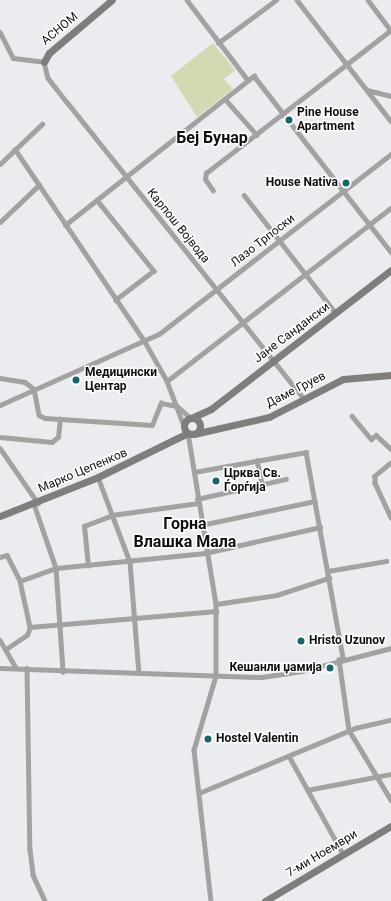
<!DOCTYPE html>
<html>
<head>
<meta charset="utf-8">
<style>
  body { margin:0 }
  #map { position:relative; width:391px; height:901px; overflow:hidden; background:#ebecef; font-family:Roboto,sans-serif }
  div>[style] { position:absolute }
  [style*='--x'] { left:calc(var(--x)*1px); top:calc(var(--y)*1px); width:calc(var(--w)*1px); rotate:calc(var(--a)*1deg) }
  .green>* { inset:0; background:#d1dab3 }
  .street>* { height:4.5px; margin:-2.25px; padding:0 2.25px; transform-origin:2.25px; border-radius:2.25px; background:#a3a1a1 }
  .secondary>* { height:7px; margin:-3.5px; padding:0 3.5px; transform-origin:3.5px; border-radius:3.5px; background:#807d7d }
  .secondary>.ring { margin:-3.5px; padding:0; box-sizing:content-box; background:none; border:7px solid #807d7d; border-radius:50% }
  .dots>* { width:11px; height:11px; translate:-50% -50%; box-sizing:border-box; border:2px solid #fff; border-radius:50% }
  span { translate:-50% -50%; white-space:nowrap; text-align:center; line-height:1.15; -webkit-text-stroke:3px #fff; paint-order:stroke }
  .street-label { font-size:12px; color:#0e0f10 }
  .poi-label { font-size:12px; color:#0e0f10; font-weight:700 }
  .left { translate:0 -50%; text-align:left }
  .right { translate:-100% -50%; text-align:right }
  .district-label { font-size:16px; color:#0e0f10; font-weight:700 }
</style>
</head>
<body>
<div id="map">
  <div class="green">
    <div style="clip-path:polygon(213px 43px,235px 70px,224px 79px,233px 89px,197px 117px,171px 76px)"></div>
  </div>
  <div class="street">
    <div style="--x:187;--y:0;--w:101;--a:52.7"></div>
    <div style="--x:297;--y:0;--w:153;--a:52.2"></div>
    <div style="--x:368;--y:0;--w:38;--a:53"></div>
    <div style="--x:0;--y:32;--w:29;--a:63"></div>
    <div style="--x:13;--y:58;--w:31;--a:7"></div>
    <div style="--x:44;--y:62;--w:16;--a:76"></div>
    <div style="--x:48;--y:78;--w:31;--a:52"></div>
    <div style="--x:67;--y:102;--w:380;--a:51.4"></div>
    <div style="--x:218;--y:43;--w:72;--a:-36.6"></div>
    <div style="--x:367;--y:90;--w:25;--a:14"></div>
    <div style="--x:225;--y:99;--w:48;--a:48.4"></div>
    <div style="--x:15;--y:149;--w:230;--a:56"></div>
    <div style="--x:144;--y:340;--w:47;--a:60.7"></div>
    <div style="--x:167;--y:381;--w:48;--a:69.3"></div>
    <div style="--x:0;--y:164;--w:58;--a:-43.6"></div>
    <div style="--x:213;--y:191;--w:14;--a:-124"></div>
    <div style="--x:205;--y:179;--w:6;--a:-81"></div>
    <div style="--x:206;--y:173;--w:234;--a:-37.7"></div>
    <div style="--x:244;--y:195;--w:150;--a:52.1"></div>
    <div style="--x:97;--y:200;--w:91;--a:51.2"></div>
    <div style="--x:154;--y:271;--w:48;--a:142.7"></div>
    <div style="--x:0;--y:222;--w:54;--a:-43.5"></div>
    <div style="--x:65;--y:225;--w:241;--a:-38.3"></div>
    <div style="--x:254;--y:76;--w:223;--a:52.1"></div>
    <div style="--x:0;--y:378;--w:25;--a:9"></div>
    <div style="--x:25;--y:382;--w:11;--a:38"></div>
    <div style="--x:34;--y:389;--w:26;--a:79"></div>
    <div style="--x:39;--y:415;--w:7;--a:27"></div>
    <div style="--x:45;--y:418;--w:107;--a:3.7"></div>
    <div style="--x:152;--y:425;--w:24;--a:-68"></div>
    <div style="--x:161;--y:403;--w:16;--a:11"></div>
    <div style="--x:177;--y:406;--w:18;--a:41"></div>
    <div style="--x:167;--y:381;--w:283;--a:-37.7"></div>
    <div style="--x:0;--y:405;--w:174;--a:-24.1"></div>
    <div style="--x:159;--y:334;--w:294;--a:-37.8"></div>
    <div style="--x:352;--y:416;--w:30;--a:50"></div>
    <div style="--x:371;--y:439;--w:6;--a:-39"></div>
    <div style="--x:376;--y:435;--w:21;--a:43"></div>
    <div style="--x:188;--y:433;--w:173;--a:80.7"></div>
    <div style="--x:216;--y:604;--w:72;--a:90"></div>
    <div style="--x:216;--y:676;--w:77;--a:106.6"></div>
    <div style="--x:194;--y:750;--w:152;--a:83.6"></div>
    <div style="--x:0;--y:437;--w:52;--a:5.5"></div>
    <div style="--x:52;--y:442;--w:8;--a:-40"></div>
    <div style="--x:58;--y:437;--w:18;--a:-84"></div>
    <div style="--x:0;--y:448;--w:67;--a:55.4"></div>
    <div style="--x:257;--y:460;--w:25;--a:78"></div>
    <div style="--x:391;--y:463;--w:21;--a:141"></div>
    <div style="--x:375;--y:476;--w:7;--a:90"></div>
    <div style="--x:375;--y:483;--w:38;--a:65"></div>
    <div style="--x:194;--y:472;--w:114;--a:-10.1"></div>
    <div style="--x:306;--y:452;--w:209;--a:79.8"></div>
    <div style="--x:98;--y:477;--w:91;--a:69.4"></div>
    <div style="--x:130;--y:562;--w:111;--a:85.4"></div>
    <div style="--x:197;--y:499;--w:91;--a:-12.7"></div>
    <div style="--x:34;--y:504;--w:68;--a:71"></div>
    <div style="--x:56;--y:568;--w:104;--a:86.1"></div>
    <div style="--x:201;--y:525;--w:116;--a:-11.9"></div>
    <div style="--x:0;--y:557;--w:7;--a:-16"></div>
    <div style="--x:7;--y:555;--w:29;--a:63"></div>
    <div style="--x:20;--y:581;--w:38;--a:-20"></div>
    <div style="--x:56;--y:568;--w:150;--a:-5.7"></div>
    <div style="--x:205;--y:553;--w:118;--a:-12.7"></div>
    <div style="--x:88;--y:566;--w:40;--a:-95.7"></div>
    <div style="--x:84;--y:526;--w:30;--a:-21"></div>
    <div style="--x:112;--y:515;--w:87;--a:-7.9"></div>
    <div style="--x:328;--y:571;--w:59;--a:-9.8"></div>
    <div style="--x:20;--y:581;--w:47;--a:77.7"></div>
    <div style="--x:216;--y:604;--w:62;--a:-8.4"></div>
    <div style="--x:277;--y:595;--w:55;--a:-18.1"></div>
    <div style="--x:0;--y:640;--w:32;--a:60"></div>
    <div style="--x:6;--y:649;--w:25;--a:-34"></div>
    <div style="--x:27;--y:635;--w:9;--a:-69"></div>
    <div style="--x:30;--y:627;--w:187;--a:-4.9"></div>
    <div style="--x:339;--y:659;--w:72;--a:82"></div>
    <div style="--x:349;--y:730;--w:82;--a:59"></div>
    <div style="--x:0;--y:668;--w:262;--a:2"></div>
    <div style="--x:262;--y:677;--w:40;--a:-8.5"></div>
    <div style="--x:302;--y:671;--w:92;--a:-14.5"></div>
    <div style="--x:27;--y:668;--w:181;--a:89.1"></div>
    <div style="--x:30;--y:849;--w:26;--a:83"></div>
    <div style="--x:33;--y:875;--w:29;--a:65"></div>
    <div style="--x:289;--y:756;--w:112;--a:61.1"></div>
    <div style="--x:307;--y:790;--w:86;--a:-10.8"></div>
    <div style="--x:199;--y:793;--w:169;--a:-22.6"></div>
    <div style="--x:355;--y:728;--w:37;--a:-13"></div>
  </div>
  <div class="secondary">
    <div style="--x:44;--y:62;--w:10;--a:-61"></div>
    <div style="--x:49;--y:53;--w:82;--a:-40.1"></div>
    <div class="ring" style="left:184px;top:418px;width:9px;height:9px"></div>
    <div style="--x:191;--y:418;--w:22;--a:-24"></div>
    <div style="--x:211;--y:409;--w:227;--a:-37.7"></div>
    <div style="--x:194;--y:434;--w:77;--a:-12.8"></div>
    <div style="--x:269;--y:417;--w:83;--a:-27.2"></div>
    <div style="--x:343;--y:379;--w:48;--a:-4.8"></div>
    <div style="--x:0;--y:516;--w:105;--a:-21.7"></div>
    <div style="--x:98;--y:477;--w:100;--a:-26.1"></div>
    <div style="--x:265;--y:901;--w:147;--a:-30.8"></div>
  </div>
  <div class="dots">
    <div style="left:289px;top:120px;background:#176569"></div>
    <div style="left:346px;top:183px;background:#176569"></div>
    <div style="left:76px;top:380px;background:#176569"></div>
    <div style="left:216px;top:481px;background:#176569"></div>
    <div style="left:301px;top:641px;background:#176569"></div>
    <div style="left:330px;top:668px;background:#176569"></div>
    <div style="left:208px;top:739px;background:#176569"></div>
  </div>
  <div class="street-label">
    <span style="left:60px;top:29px;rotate:-40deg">АСНОМ</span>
    <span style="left:178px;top:226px;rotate:51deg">Карпош Војвода</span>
    <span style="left:263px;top:241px;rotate:-38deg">Лазо Трпоски</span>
    <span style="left:292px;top:333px;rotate:-37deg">Јане Сандански</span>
    <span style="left:296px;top:390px;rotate:-27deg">Даме Груев</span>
    <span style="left:83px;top:471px;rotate:-23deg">Марко Цепенков</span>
    <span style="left:322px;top:854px;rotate:-31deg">7-ми Ноември</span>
  </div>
  <div class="poi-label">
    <span class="left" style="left:297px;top:120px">Pine House<br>Apartment</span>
    <span class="right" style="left:338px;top:183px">House Nativa</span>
    <span class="left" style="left:85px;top:380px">Медицински<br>Центар</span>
    <span class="left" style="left:224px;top:481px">Црква Св.<br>Ѓoрѓијa</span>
    <span class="left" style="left:309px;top:641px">Hristo Uzunov</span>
    <span class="right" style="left:322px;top:668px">Кешанли џамија</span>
    <span class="left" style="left:216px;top:739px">Hostel Valentin</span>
  </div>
  <div class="district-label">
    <span style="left:212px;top:138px">Беј Бунар</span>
    <span style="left:185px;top:533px">Горна<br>Влашка Мала</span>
  </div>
</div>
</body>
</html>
